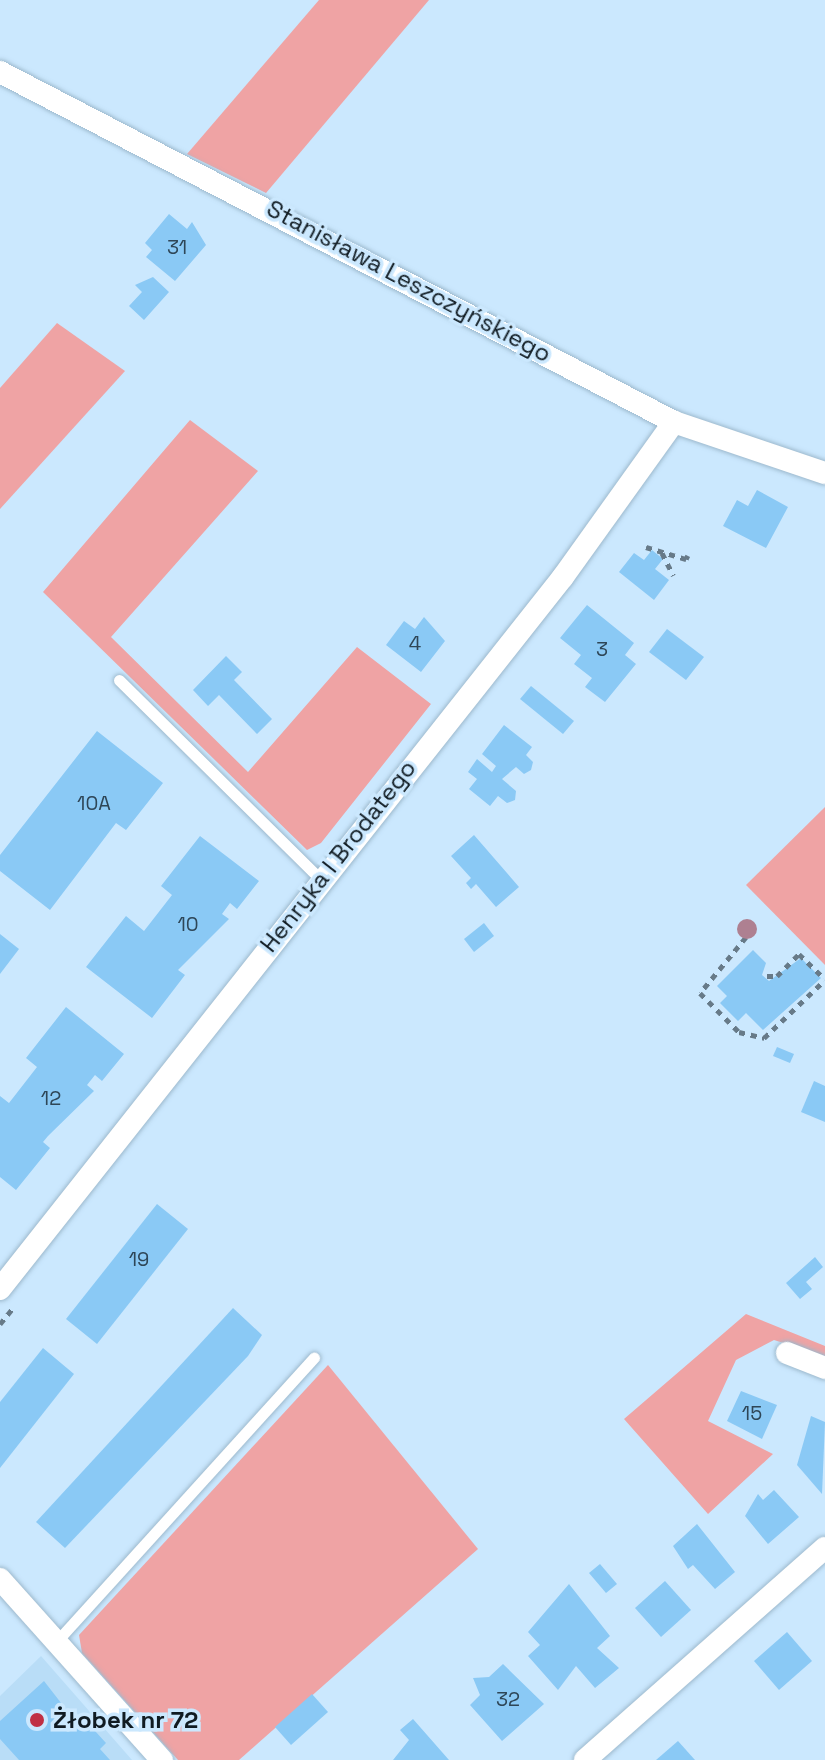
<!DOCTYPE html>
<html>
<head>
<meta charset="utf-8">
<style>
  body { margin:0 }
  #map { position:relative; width:825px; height:1760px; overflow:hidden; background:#cbe8fe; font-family:"Space Grotesk",sans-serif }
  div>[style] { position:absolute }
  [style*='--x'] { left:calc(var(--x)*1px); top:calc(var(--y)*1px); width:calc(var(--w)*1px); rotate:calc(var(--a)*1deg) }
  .built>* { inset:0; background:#b9ddf7 }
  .green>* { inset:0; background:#efa3a4 }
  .building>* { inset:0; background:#8ac9f5 }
  .path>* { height:5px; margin-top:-2.5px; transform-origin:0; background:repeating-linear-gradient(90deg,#677a88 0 6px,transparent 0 12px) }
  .roads { filter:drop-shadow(0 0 2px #9db9cd) drop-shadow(0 0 2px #9db9cd) }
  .service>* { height:11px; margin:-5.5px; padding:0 5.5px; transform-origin:5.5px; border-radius:5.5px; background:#fff }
  .minor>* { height:22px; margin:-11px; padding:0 11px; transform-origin:11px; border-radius:11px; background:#fff }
  .trees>* { width:20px; height:20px; margin:-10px; border-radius:50%; background:#ae8091 }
  .dots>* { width:22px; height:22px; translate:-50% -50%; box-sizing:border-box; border:4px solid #cbe8fe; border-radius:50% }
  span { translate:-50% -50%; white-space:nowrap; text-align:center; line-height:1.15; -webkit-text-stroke:7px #cbe8fe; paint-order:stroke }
  .number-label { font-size:20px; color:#2e4657 }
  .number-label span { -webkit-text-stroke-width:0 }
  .street-label { font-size:24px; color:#101b22 }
  .poi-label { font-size:24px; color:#101b22; font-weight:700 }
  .left { translate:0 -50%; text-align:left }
</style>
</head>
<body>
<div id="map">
  <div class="built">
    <div style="clip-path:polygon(41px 1656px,132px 1760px,0 1760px,0 1696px)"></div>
  </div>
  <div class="green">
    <div style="clip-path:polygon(319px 0,429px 0,266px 193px,187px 154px)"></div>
    <div style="clip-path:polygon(57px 323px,125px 371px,0 509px,0 388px)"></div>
    <div style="clip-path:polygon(190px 420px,258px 471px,111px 637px,248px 772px,357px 647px,431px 704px,321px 843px,307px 850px,43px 592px)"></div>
    <div style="clip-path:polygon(825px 807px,825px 965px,746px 885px)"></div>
    <div style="clip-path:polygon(746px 1314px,825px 1346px,825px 1356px,774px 1340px,736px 1360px,708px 1421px,773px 1454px,708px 1514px,624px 1419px)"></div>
    <div style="clip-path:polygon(328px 1365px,478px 1549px,239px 1760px,178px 1760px,82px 1653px,79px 1635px)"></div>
  </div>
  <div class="building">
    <div style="clip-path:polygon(169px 214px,187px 229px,192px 222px,206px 245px,175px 281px,146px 257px,152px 250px,145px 243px)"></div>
    <div style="clip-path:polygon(153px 277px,169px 292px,144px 320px,129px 306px,142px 292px,135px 285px)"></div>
    <div style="clip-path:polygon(757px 490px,788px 507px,766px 548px,723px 526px,737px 500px,748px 506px)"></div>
    <div style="clip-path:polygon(652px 550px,663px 559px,655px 569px,669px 580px,654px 600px,619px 572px,634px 553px,644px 560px)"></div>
    <div style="clip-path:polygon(587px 605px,634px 643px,625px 655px,636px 664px,605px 702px,585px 687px,592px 678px,574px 664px,581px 655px,560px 638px)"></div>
    <div style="clip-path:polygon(424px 617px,445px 641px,421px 672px,386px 645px,404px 621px,415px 629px)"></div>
    <div style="clip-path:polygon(667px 629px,704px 657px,686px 680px,649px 652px)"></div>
    <div style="clip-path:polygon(226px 656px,242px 672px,234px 680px,272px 719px,257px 734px,219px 695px,208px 706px,193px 690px)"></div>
    <div style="clip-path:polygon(531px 686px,574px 721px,563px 734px,520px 699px)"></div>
    <div style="clip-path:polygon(504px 725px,532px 747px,526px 755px,533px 762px,531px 770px,524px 774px,516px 767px,502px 779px,516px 791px,515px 800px,507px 803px,498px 796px,490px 806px,469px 789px,477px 779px,468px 772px,477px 759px,492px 772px,496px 766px,482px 754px)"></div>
    <div style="clip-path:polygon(97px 731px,163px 783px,126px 830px,116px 823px,50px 910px,0 871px,0 855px)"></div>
    <div style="clip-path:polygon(474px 835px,519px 887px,496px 907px,476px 884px,471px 889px,466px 883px,471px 878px,451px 856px)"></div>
    <div style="clip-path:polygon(200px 836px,259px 881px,237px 909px,230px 903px,222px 914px,229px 919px,178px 970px,185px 975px,152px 1018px,86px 967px,126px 916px,144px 931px,172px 895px,161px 886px)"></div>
    <div style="clip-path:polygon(484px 923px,494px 936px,474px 952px,464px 939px)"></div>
    <div style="clip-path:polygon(0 934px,19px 949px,0 974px)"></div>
    <div style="clip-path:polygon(753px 950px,766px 963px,762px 975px,769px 981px,801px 958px,821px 978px,763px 1030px,746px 1013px,738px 1021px,720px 1003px,727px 996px,717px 986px)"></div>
    <div style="clip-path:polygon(66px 1007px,124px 1054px,102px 1081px,95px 1075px,87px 1085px,94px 1091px,48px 1136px,43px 1142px,50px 1148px,16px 1190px,0 1177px,0 1096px,9px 1103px,37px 1067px,26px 1058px)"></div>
    <div style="clip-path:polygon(777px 1047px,794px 1054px,790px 1063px,773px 1056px)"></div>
    <div style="clip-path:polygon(814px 1081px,825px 1086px,825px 1122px,801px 1112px)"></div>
    <div style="clip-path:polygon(157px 1204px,188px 1229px,97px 1344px,66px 1319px)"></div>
    <div style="clip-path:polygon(815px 1257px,823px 1267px,806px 1282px,812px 1289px,800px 1299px,786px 1283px)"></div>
    <div style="clip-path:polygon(233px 1308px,262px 1335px,248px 1356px,65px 1548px,36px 1522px)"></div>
    <div style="clip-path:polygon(43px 1348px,74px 1374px,0 1468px,0 1402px)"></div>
    <div style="clip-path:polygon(741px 1391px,777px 1405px,762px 1439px,727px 1421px)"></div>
    <div style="clip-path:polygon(811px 1416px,825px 1422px,822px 1494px,797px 1465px)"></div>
    <div style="clip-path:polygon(774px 1490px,799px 1517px,768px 1544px,745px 1516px,758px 1494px,763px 1500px)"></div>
    <div style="clip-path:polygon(697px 1524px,735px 1572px,715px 1589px,693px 1565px,688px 1569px,673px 1546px)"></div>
    <div style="clip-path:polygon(600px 1564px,617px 1584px,606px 1593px,589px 1573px)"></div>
    <div style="clip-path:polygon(665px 1581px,691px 1610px,661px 1637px,635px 1608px)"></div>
    <div style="clip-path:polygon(569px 1584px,610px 1636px,597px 1648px,619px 1668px,595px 1688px,576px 1666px,558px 1690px,528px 1656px,540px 1645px,528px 1632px)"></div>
    <div style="clip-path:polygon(787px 1632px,812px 1661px,779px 1690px,754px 1661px)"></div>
    <div style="clip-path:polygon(503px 1664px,544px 1704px,502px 1741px,470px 1705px,480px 1695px,473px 1678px,489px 1677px)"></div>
    <div style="clip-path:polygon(44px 1681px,79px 1726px,85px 1720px,106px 1743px,100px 1749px,110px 1760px,19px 1760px,0 1739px,0 1721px)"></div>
    <div style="clip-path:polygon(312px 1694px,328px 1712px,291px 1745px,275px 1727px)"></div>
    <div style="clip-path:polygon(413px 1719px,449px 1760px,393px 1760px,409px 1740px,400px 1730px)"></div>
    <div style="clip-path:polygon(678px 1741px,695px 1760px,656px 1760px)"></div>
  </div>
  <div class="path">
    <div style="--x:646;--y:547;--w:42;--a:16.7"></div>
    <div style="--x:686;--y:559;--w:4;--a:-63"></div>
    <div style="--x:662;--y:553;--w:25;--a:63"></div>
    <div style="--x:746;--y:937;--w:72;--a:129.4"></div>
    <div style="--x:700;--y:993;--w:55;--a:45"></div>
    <div style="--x:739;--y:1032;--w:26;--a:13"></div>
    <div style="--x:764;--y:1038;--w:84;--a:-43.6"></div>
    <div style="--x:767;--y:976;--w:10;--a:0"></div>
    <div style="--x:777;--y:976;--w:31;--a:-45"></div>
    <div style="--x:799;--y:954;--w:36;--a:44"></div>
    <div style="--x:0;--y:1324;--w:19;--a:-51"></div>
  </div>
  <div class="roads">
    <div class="service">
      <div style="--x:119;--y:680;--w:281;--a:44.7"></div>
      <div style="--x:56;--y:1642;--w:384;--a:-47.8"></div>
    </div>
    <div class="minor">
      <div style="--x:0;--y:72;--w:759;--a:27.44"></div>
      <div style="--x:674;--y:422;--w:159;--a:18.7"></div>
      <div style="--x:0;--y:1289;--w:908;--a:-51.67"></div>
      <div style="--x:563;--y:577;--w:191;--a:-54.4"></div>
      <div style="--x:787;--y:1353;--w:41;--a:21.5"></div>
      <div style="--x:0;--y:1579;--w:243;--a:48.2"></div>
      <div style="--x:585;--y:1760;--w:320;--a:-41.5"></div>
    </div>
  </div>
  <div class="trees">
    <div style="left:747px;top:929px"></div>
  </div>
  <div class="dots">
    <div style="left:37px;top:1720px;background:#c03044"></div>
  </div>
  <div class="number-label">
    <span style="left:177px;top:247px">31</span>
    <span style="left:415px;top:643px">4</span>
    <span style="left:602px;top:649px">3</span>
    <span style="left:94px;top:803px">10A</span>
    <span style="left:188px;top:924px">10</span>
    <span style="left:51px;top:1098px">12</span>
    <span style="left:139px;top:1259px">19</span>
    <span style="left:752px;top:1413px">15</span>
    <span style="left:508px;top:1699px">32</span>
  </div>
  <div class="street-label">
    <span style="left:409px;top:281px;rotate:28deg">Stanisława Leszczyńskiego</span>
    <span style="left:338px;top:856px;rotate:-52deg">Henryka I Brodatego</span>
  </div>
  <div class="poi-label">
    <span class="left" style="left:53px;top:1720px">Żłobek nr 72</span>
  </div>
</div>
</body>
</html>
